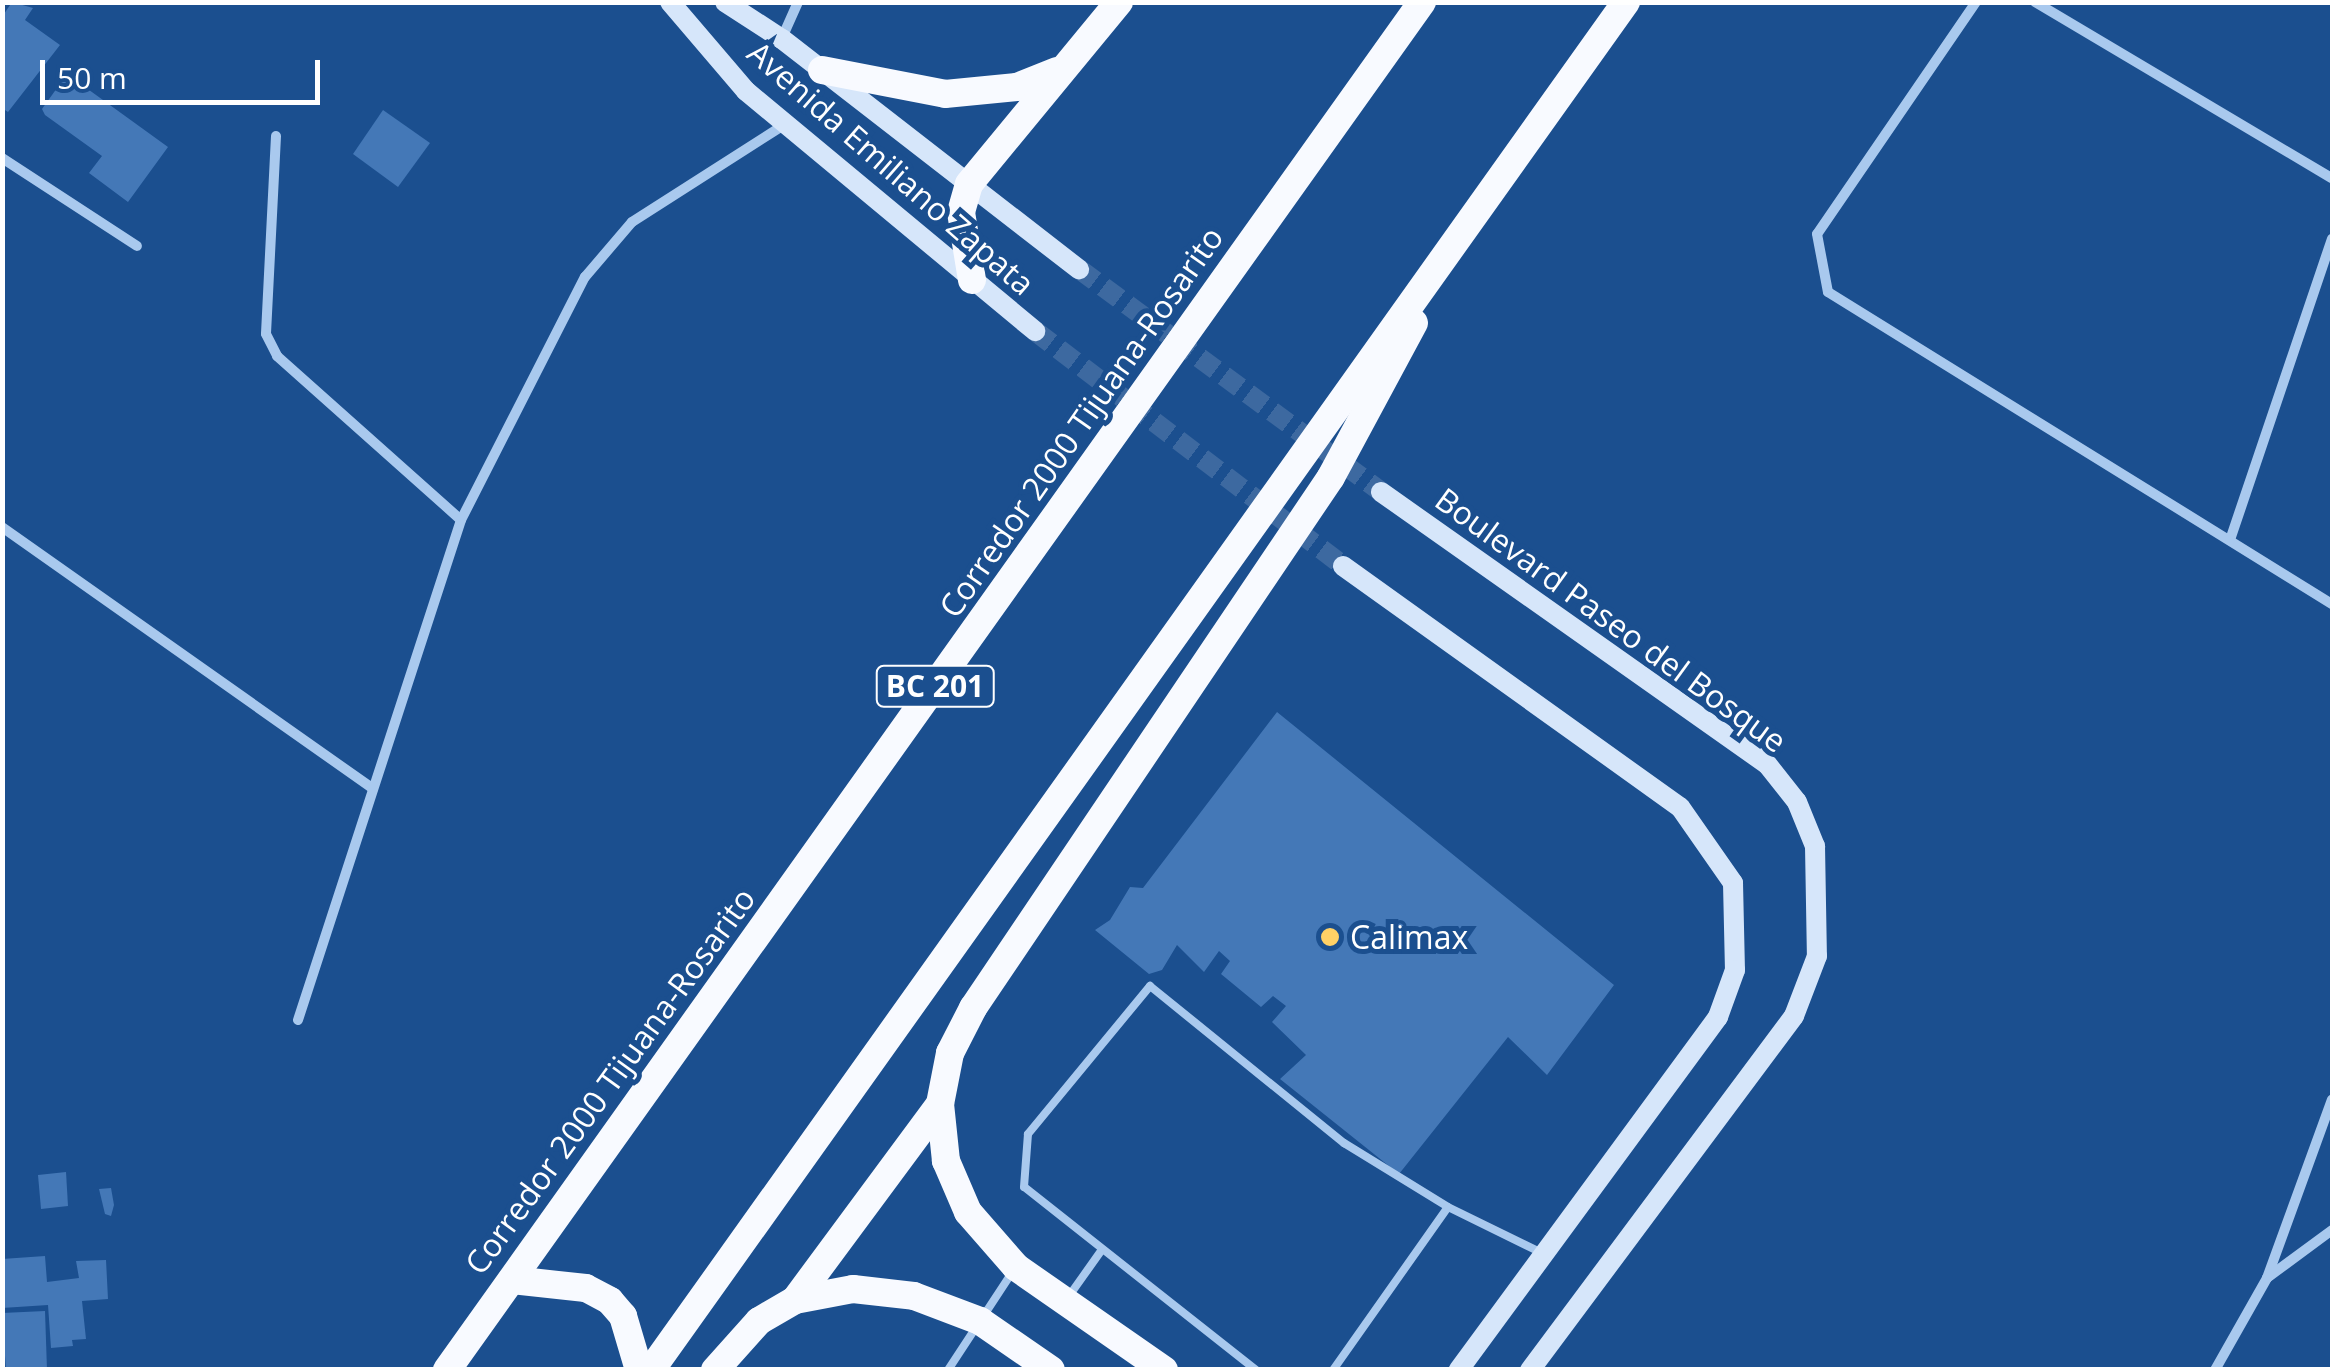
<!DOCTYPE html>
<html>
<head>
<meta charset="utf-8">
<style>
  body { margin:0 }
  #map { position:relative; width:2335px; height:1372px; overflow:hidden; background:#1b4f8f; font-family:"Open Sans",sans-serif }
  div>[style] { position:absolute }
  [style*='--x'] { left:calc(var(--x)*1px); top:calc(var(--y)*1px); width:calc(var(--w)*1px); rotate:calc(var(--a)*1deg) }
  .building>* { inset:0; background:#4478b7 }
  .secondary-tunnel>* { height:20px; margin-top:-10px; transform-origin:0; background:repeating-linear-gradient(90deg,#3d69a0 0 20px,transparent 0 30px) }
  .service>* { height:8px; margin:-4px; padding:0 4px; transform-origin:4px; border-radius:4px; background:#a9c9ee }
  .minor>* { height:10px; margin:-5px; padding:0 5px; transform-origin:5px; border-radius:5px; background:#a9c9ee }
  .secondary>* { height:20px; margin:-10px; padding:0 10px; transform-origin:10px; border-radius:10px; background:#d6e6fa }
  .trunk>* { height:28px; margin:-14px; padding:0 14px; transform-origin:14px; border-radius:14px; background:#f8faff }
  .dots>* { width:28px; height:28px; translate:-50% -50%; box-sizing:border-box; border:5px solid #1b4f8f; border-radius:50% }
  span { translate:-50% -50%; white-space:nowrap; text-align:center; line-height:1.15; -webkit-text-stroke:10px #1b4f8f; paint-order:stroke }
  .shield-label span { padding:2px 8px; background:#1b4f8f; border:2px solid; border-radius:8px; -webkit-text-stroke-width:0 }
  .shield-label { font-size:30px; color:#fff; font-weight:700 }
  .street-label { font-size:32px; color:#fff }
  .poi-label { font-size:32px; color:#fff }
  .left { translate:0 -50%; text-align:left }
  .frame { position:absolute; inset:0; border:5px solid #fff; pointer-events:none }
  .scale { position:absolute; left:40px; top:60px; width:280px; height:45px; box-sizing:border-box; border:5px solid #fff; border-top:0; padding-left:12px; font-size:30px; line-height:35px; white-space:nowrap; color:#fff; -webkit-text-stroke:8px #1b4f8f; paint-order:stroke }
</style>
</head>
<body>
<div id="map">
  <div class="building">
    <div style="clip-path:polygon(12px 2px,33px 8px,25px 20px,60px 45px,8px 112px,2px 108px,2px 17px)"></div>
    <div style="clip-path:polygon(67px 74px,168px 147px,128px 202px,89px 173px,102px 156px,45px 115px,42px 109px)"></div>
    <div style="clip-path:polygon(383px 110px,430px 143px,398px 187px,353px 154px)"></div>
    <div style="clip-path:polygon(1277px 712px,1614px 985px,1547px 1075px,1508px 1037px,1399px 1174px,1280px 1079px,1306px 1055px,1272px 1022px,1286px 1006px,1273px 996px,1261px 1007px,1221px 974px,1230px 961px,1219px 951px,1204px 972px,1177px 945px,1162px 970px,1149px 974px,1095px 930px,1110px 920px,1130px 887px,1143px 888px)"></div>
    <div style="clip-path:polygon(66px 1172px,68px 1206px,41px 1209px,38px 1175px)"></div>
    <div style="clip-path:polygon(111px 1188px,114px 1205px,111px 1216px,105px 1214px,99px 1189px)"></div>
    <div style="clip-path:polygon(45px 1256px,47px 1282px,79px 1278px,76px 1261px,106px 1260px,108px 1299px,82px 1301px,86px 1339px,72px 1340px,73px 1346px,51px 1348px,48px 1305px,2px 1308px,2px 1259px)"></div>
    <div style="clip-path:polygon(45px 1311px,47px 1370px,6px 1370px,2px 1313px)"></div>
  </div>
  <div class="secondary-tunnel">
    <div style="--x:1079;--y:269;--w:375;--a:36.4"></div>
    <div style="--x:1035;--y:331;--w:387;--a:37.3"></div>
  </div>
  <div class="service">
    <div style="--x:1069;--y:1296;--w:55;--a:-54.6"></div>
    <div style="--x:948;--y:1370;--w:118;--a:-56.7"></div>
    <div style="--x:1256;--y:1370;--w:295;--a:-141.7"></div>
    <div style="--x:1024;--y:1187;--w:53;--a:-85.7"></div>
    <div style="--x:1028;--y:1134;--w:192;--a:-50.5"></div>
    <div style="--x:1150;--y:986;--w:250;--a:39"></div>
    <div style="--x:1344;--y:1143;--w:122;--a:31.6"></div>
    <div style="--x:1333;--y:1370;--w:199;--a:-54.8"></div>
    <div style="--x:1448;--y:1207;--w:105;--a:26.1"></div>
  </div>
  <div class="minor">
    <div style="--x:1976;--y:2;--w:281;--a:124.4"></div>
    <div style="--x:1817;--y:234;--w:59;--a:79.3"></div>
    <div style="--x:1828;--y:292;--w:593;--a:31.76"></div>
    <div style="--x:2035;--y:2;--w:345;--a:30.7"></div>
    <div style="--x:782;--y:38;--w:39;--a:-66"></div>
    <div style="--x:276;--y:136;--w:198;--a:92.9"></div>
    <div style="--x:266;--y:334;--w:25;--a:63"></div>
    <div style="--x:277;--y:356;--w:246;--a:41.7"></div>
    <div style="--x:2;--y:158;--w:161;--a:33.1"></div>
    <div style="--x:2;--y:527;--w:454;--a:35.2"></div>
    <div style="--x:2230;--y:540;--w:318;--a:-71.3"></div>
    <div style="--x:298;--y:1020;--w:526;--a:-71.94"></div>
    <div style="--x:461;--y:520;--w:273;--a:-63"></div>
    <div style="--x:585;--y:277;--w:72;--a:-49.5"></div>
    <div style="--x:632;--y:222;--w:182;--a:-32.6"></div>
    <div style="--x:2267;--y:1278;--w:190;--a:-70"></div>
    <div style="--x:2215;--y:1370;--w:106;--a:-60.5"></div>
    <div style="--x:2267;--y:1278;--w:81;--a:-36.4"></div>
  </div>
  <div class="secondary">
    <div style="--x:670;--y:2;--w:117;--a:49.5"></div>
    <div style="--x:746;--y:91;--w:376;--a:39.7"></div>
    <div style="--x:725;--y:2;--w:68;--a:33"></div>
    <div style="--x:782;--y:39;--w:376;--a:37.8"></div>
    <div style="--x:1381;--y:492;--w:472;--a:35.2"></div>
    <div style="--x:1767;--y:764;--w:48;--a:51.7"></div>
    <div style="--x:1797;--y:802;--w:48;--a:67.8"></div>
    <div style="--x:1815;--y:846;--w:110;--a:89"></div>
    <div style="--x:1817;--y:956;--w:64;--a:111"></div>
    <div style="--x:1794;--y:1016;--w:442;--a:126.7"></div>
    <div style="--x:1343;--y:566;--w:414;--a:35.6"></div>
    <div style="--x:1680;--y:807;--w:93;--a:55.1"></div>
    <div style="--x:1733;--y:883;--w:87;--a:88.7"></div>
    <div style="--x:1735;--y:970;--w:50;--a:109.9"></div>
    <div style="--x:1718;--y:1017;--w:438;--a:126.3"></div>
  </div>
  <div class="trunk">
    <div style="--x:822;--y:70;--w:125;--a:11"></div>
    <div style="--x:945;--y:94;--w:72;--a:-5.6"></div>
    <div style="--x:1017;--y:87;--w:43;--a:-21.8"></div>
    <div style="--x:972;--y:280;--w:69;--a:-99.2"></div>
    <div style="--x:961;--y:212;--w:29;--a:-74"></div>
    <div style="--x:969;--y:184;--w:236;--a:-50.5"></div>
    <div style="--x:512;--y:1280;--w:74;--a:6.2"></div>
    <div style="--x:586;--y:1288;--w:27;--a:28"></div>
    <div style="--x:610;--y:1301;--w:20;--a:49"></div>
    <div style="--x:623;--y:1316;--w:56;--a:73.5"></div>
    <div style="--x:795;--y:1300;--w:244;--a:-53.5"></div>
    <div style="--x:447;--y:1370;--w:1680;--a:-54.52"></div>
    <div style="--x:651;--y:1370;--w:1680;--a:-54.52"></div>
    <div style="--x:715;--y:1370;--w:66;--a:-48.1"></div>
    <div style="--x:759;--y:1321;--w:42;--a:-30.3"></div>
    <div style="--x:795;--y:1300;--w:59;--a:-10.7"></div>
    <div style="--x:853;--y:1289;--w:61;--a:6.5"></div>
    <div style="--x:914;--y:1296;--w:71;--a:20.7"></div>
    <div style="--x:980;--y:1321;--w:86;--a:34.6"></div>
    <div style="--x:1164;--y:1370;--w:180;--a:-145.2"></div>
    <div style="--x:1016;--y:1267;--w:73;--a:-131.1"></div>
    <div style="--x:968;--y:1212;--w:56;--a:-113.3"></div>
    <div style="--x:946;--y:1161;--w:57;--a:-96"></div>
    <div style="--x:940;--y:1104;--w:52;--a:-78.9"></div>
    <div style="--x:950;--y:1053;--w:51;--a:-62.9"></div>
    <div style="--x:973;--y:1008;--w:640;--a:-56.01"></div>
    <div style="--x:1331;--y:477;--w:175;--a:-61.7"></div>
  </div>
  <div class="dots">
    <div style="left:1330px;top:937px;background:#ffd166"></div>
  </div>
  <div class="shield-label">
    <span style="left:935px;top:686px">BC 201</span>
  </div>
  <div class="street-label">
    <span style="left:891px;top:168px;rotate:41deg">Avenida Emiliano Zapata</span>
    <span style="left:1081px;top:422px;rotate:-55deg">Corredor 2000 Tijuana-Rosarito</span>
    <span style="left:1611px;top:620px;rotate:36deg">Boulevard Paseo del Bosque</span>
    <span style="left:610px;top:1081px;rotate:-54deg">Corredor 2000 Tijuana-Rosarito</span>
  </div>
  <div class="poi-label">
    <span class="left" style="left:1350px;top:937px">Calimax</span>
  </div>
  <div class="frame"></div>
  <div class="scale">50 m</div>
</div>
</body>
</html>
